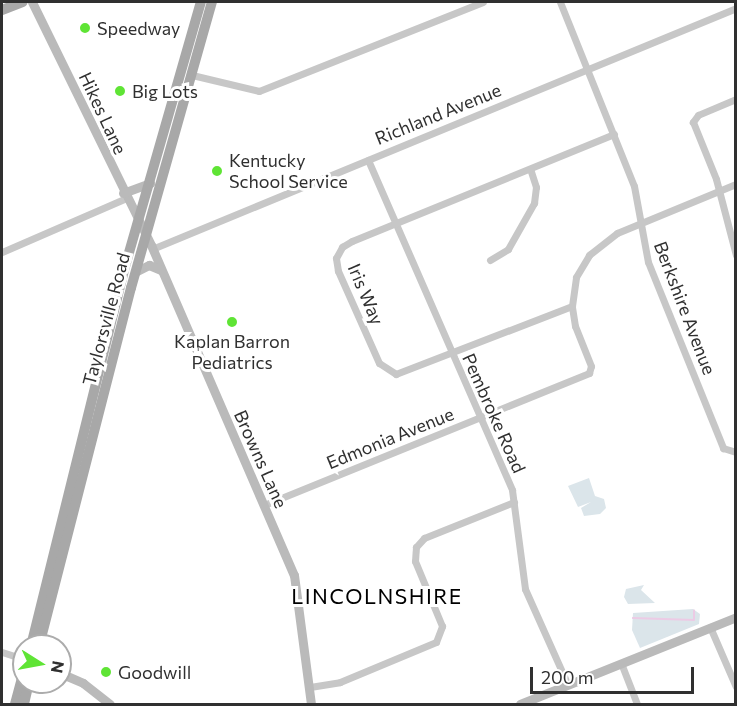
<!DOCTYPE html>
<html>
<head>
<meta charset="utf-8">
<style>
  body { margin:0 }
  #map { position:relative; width:737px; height:706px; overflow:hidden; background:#fff; font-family:Commissioner,sans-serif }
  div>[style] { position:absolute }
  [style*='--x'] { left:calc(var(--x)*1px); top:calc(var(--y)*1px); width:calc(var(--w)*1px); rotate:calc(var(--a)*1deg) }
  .green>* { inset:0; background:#dbe5ea }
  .stream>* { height:1.5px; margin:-0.75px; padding:0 0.75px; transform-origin:0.75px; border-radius:0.75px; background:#eccbe5 }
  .street>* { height:7px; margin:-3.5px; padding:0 3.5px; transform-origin:3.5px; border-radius:3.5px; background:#c7c7c7 }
  .secondary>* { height:9px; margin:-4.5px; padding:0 4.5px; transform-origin:4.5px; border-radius:4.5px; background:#bababa }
  .primary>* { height:10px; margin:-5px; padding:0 5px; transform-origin:5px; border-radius:5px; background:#a8a8a8 }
  .dots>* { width:16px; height:16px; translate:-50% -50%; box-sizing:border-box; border:3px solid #fff; border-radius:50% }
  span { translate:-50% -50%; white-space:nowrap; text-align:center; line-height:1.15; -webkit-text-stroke:6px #fff; paint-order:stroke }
  .poi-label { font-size:18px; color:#303030 }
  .left { translate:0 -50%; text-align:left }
  .street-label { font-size:18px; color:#303030 }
  .quarter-label { font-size:21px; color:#000; letter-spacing:1.5px }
  .frame { position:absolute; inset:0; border:3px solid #303030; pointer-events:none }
  .north { position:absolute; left:12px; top:634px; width:60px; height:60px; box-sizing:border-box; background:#fff; border:2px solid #acacac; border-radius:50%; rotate:101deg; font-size:16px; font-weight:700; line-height:24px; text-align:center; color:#303030 }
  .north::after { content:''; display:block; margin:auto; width:21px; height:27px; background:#5fe435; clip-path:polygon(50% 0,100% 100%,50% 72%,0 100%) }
  .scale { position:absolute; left:530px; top:667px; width:164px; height:27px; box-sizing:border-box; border:3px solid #303030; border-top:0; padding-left:8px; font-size:18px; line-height:21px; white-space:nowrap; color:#303030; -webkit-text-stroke:4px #fff; paint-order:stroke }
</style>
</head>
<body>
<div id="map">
  <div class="green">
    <div style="clip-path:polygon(589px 478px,595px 496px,604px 499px,606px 508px,600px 514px,584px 516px,581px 508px,591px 502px,578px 507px,568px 486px)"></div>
    <div style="clip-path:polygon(644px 585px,641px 590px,655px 603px,628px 604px,624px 597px,626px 589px)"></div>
    <div style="clip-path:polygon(693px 609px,700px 614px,699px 624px,640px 648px,632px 630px,633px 613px)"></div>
  </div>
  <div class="stream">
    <div style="--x:633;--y:618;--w:61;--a:1.9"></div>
    <div style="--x:694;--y:619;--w:8;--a:-90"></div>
  </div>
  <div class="street">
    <div style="--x:560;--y:2;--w:198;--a:68.1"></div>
    <div style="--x:634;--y:186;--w:77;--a:79.6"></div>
    <div style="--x:648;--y:262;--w:201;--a:68"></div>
    <div style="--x:723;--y:448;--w:14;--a:17"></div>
    <div style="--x:192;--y:75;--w:69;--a:13.4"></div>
    <div style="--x:259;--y:91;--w:241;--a:-21.7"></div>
    <div style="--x:736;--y:99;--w:41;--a:157.2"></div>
    <div style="--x:698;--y:115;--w:9;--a:126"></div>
    <div style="--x:693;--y:122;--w:61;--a:68"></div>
    <div style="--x:716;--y:179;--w:79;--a:75.3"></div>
    <div style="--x:368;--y:160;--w:360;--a:66.4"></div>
    <div style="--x:512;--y:490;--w:100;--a:82.5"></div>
    <div style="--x:525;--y:589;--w:105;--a:65.9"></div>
    <div style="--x:152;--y:249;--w:632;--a:-22.42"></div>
    <div style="--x:2;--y:252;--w:135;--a:-23.5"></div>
    <div style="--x:490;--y:260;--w:21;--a:-31"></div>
    <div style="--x:508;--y:249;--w:53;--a:-60.5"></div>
    <div style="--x:534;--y:203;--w:16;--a:-83"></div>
    <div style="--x:536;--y:187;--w:19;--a:-108"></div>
    <div style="--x:572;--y:306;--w:189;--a:158.9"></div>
    <div style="--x:396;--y:374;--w:20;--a:-147"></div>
    <div style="--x:379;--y:363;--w:101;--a:-114"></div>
    <div style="--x:338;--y:271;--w:13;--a:-99"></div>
    <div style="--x:336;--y:258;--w:13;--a:-61"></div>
    <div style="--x:342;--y:247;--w:12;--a:-31"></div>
    <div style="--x:352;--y:241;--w:283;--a:-22.2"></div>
    <div style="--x:264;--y:505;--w:351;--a:-22.1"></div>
    <div style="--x:589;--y:373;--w:7;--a:-74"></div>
    <div style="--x:591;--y:366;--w:43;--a:-111.8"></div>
    <div style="--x:575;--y:326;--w:20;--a:-99"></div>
    <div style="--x:572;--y:306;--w:29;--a:-82"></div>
    <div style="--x:576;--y:277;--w:26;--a:-59"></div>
    <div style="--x:589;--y:255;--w:36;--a:-38"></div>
    <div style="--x:617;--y:233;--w:129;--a:-22.4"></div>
    <div style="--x:710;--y:627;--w:65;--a:66.6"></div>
    <div style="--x:2;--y:652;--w:23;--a:18"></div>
    <div style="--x:621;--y:663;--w:44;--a:68.7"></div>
    <div style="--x:310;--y:687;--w:30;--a:-9"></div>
    <div style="--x:340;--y:682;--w:104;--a:-22.6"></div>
    <div style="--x:436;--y:642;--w:17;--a:-69"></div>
    <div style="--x:442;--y:626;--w:70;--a:-112.6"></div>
    <div style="--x:415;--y:561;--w:14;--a:-86"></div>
    <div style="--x:416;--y:547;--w:12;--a:-48"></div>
    <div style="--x:424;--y:538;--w:97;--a:-21.8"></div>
  </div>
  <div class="secondary">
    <div style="--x:32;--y:2;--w:271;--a:63.9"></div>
    <div style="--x:151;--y:245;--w:360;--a:66.6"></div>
    <div style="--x:294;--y:575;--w:130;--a:82.5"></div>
    <div style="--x:123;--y:193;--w:29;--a:-20"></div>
    <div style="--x:135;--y:272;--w:16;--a:-27"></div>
    <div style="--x:149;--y:265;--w:13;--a:23"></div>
    <div style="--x:60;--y:673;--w:25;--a:23"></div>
    <div style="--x:83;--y:683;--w:34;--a:38"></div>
    <div style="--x:520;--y:704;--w:233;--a:-21.9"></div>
  </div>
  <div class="primary">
    <div style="--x:2;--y:10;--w:22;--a:-21"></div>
    <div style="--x:31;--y:646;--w:387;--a:-76.1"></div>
    <div style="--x:124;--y:270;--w:279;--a:-74"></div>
    <div style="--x:39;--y:646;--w:370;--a:-75.6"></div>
    <div style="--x:131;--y:288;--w:297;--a:-74.2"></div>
    <div style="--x:15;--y:704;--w:35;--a:-75"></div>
    <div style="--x:24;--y:704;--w:23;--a:-77"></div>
  </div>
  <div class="dots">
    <div style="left:85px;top:28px;background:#5fe435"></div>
    <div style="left:120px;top:91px;background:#5fe435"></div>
    <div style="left:217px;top:171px;background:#5fe435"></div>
    <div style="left:232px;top:322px;background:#5fe435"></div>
    <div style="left:106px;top:672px;background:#5fe435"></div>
  </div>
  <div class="poi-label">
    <span class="left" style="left:97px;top:28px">Speedway</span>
    <span class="left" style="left:132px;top:91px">Big Lots</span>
    <span class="left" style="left:229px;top:171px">Kentucky<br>School Service</span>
    <span style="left:232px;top:352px">Kaplan Barron<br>Pediatrics</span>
    <span class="left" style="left:118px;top:672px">Goodwill</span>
  </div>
  <div class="street-label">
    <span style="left:103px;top:113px;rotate:65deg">Hikes Lane</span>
    <span style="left:438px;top:114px;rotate:-22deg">Richland Avenue</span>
    <span style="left:366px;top:294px;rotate:67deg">Iris Way</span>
    <span style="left:685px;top:308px;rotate:69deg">Berkshire Avenue</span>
    <span style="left:106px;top:319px;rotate:-75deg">Taylorsville Road</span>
    <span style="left:494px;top:413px;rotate:66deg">Pembroke Road</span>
    <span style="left:390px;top:438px;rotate:-22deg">Edmonia Avenue</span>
    <span style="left:261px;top:459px;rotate:66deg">Browns Lane</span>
  </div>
  <div class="quarter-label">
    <span style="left:377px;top:596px">LINCOLNSHIRE</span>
  </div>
  <div class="frame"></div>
  <div class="north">N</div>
  <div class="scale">200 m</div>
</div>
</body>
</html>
